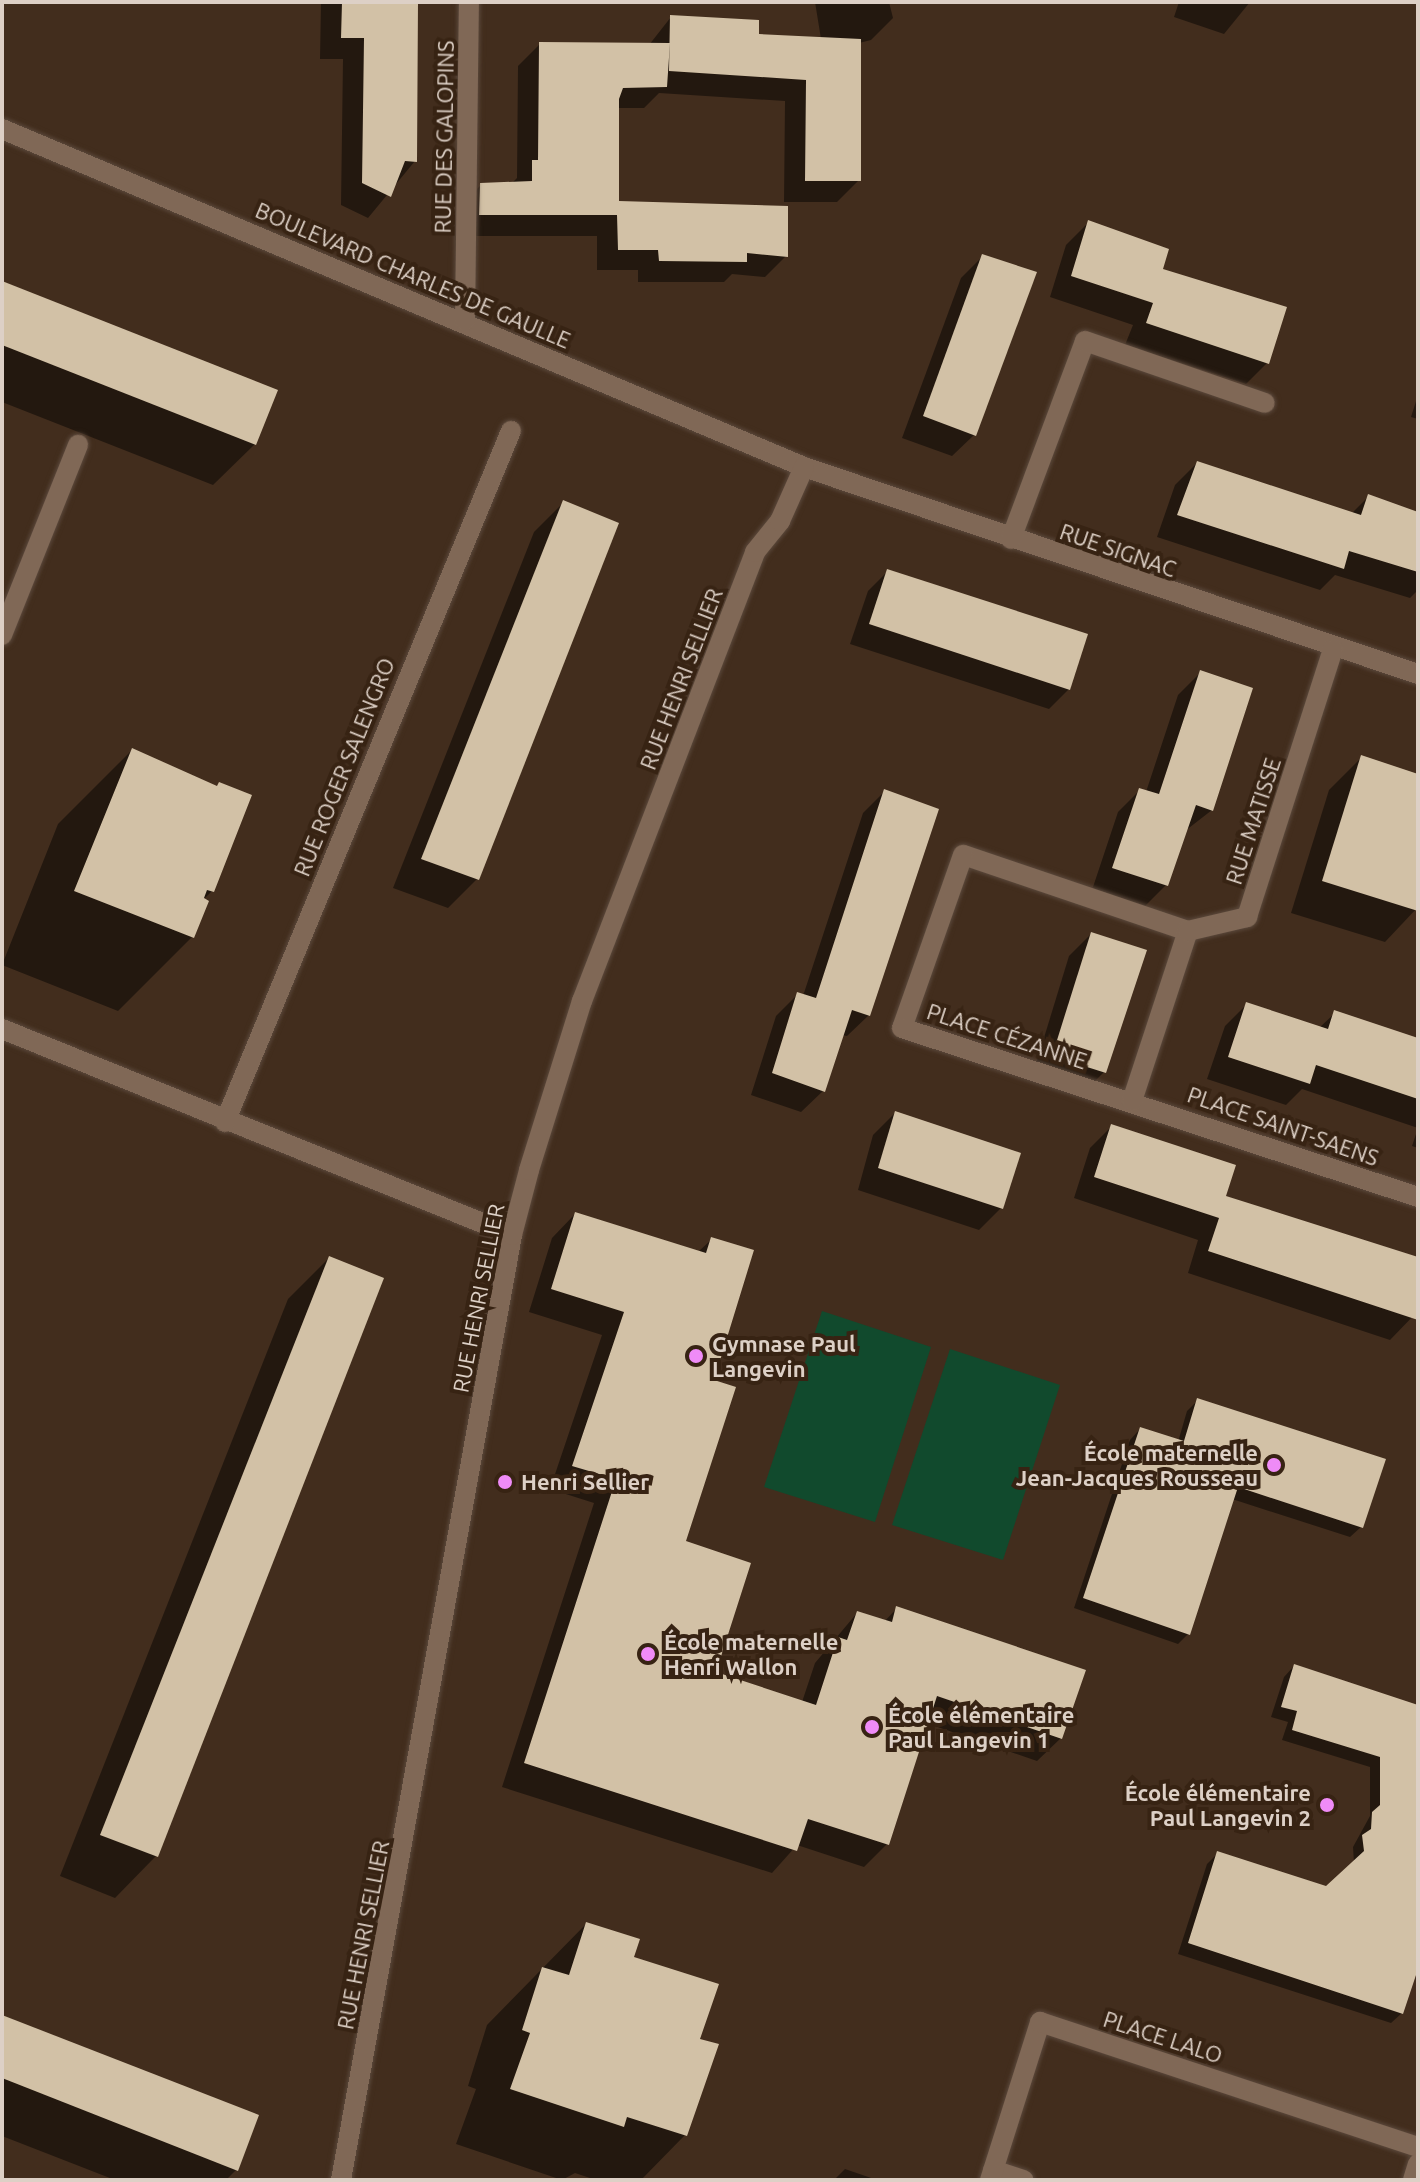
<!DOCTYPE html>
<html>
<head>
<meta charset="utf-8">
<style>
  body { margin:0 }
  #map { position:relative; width:1420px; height:2182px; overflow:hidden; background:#422d1d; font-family:Ubuntu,sans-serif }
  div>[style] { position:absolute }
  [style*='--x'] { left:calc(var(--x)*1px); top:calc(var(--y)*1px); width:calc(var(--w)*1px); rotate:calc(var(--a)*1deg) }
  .green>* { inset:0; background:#114a2d }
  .shadow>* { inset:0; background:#0007 }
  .building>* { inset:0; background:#d2c1a6 }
  .roads { filter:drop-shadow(0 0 2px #5b493c) drop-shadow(0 0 2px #5b493c) }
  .street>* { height:20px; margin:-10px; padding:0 10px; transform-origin:10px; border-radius:10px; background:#806856 }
  .dots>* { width:22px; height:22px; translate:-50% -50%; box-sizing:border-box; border:4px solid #372313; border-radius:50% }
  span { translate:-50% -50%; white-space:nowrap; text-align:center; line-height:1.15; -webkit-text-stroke:8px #372313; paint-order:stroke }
  .street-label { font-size:22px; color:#ddd0c6 }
  .poi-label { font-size:22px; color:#ddd0c6; font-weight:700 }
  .left { translate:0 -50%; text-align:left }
  .right { translate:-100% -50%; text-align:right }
  .frame { position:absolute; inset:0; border:4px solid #ddd0c6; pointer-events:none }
</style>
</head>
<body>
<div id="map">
  <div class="green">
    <div style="clip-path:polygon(822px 1311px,931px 1347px,875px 1522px,764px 1487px)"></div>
    <div style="clip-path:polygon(950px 1349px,1060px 1385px,1003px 1560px,892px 1525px)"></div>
  </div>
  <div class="shadow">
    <div style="clip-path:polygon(321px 2px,415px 2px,415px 161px,368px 218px,341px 205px,343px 59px,320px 59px)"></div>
    <div style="clip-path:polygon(815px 2px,889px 2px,893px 18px,871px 40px,859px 43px,859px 180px,837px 202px,784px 202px,785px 101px,659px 93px,644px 108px,617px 108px,617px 203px,786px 256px,765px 277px,732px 274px,724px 282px,638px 282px,638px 270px,597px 270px,597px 236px,459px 236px,459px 207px,481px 185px,512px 183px,517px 178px,518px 66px,540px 44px,649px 45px,671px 17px,757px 36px,821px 39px)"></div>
    <div style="clip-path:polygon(1179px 2px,1250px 2px,1224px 34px,1174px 17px)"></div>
    <div style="clip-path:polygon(1088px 223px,1160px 270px,1268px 362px,1246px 384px,1125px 345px,1133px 325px,1050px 297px,1066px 245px)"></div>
    <div style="clip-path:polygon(983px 256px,974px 435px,952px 456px,902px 438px,961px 278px)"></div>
    <div style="clip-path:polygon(2px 283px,255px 444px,213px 485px,2px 402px)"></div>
    <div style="clip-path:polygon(1418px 395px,1418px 419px,1411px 417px)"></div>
    <div style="clip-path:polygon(1197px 463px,1351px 514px,1368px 497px,1418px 513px,1418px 590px,1410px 598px,1335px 575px,1320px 590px,1157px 537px,1175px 485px)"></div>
    <div style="clip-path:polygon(563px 503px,477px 879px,448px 908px,393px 888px,534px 532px)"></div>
    <div style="clip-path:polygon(888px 571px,1069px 689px,1049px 709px,850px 644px,868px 591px)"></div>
    <div style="clip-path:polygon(1200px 673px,1212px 810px,1185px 831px,1166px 885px,1144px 907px,1092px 890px,1118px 812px,1140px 790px,1146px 792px,1178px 695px)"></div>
    <div style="clip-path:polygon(132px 750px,216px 788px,212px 891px,204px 899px,192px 937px,118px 1011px,2px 965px,58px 824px)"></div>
    <div style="clip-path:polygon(1361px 758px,1418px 776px,1418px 907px,1385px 942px,1291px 913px,1329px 790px)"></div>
    <div style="clip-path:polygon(884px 792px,869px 1015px,847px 1036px,842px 1035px,823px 1091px,801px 1112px,751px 1095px,776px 1016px,798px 994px,803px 996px,863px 813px)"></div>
    <div style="clip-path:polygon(1091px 934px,1104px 1072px,1082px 1094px,1032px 1077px,1069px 956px)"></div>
    <div style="clip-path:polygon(1247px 1004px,1319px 1028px,1335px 1013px,1418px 1040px,1418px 1148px,1412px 1146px,1418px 1128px,1302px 1089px,1286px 1105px,1207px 1079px,1225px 1026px)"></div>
    <div style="clip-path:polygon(895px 1113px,1001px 1208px,979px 1230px,858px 1190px,873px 1135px)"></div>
    <div style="clip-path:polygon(1112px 1126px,1224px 1198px,1418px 1259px,1418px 1311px,1390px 1340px,1188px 1273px,1198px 1240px,1074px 1198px,1090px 1148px)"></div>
    <div style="clip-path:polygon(575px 1214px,698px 1252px,712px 1239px,711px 1382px,684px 1543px,713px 1673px,802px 1702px,815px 1663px,857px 1613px,884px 1622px,897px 1608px,1061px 1738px,1037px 1761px,926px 1723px,887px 1844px,864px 1867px,797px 1845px,772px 1873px,502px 1787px,594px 1503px,550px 1489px,602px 1335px,529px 1312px,552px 1238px)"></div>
    <div style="clip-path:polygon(329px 1258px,156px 1856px,115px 1898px,60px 1876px,288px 1299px)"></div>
    <div style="clip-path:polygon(1198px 1400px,1361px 1527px,1350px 1537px,1232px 1499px,1188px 1634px,1178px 1644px,1074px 1608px,1130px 1440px,1140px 1429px,1178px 1442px,1187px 1411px)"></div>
    <div style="clip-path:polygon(1294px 1666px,1418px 1707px,1418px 1963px,1402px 2013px,1391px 2023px,1178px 1954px,1207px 1864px,1218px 1853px,1326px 1888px,1354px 1863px,1353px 1847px,1370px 1816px,1370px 1767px,1282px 1740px,1288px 1722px,1271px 1717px,1284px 1677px)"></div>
    <div style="clip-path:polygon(586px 1924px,631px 1958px,697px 2040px,685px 2135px,641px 2180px,596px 2180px,575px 2173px,562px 2180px,456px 2144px,476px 2089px,468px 2086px,487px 2025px)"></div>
    <div style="clip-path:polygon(2px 2017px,236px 2170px,226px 2180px,115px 2180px,2px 2136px)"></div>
    <div style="clip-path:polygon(845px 2169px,877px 2180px,834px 2180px)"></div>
  </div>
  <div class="building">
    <div style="clip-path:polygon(342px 2px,418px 2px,417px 162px,405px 161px,391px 197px,362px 183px,364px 38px,341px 38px)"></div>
    <div style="clip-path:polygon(670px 15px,759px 20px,759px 34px,861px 39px,861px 181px,805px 181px,806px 80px,669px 71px)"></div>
    <div style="clip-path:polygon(539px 42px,670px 43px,667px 87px,623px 88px,619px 99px,619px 201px,788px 206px,788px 257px,747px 253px,747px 262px,659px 261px,658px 250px,618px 250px,617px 215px,479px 215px,480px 183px,532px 181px,532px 160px,538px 160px)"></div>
    <div style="clip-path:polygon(1088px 220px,1169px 249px,1163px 269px,1287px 307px,1269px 364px,1146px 323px,1153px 303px,1071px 276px)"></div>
    <div style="clip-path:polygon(982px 254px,1037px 272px,976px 436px,923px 416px)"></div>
    <div style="clip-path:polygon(2px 281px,278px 390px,256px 445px,2px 345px)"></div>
    <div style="clip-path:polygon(1197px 461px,1361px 515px,1368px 494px,1418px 512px,1418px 572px,1349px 551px,1344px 569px,1177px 515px)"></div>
    <div style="clip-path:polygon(563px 500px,619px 523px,479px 880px,421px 859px)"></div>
    <div style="clip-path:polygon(887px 569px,1088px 634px,1070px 690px,869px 624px)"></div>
    <div style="clip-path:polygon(1200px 670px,1253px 688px,1213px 811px,1196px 805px,1168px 886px,1112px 868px,1139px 788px,1159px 794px)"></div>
    <div style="clip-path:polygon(132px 748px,217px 786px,219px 782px,252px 795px,214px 892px,207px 890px,204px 898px,209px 901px,194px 938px,74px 891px)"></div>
    <div style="clip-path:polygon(1361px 755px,1418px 774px,1418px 911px,1322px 881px)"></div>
    <div style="clip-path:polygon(884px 789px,939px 809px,870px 1016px,852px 1010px,825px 1092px,772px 1073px,797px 992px,816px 998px)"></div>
    <div style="clip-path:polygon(1091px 932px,1147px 950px,1106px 1073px,1052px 1056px)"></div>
    <div style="clip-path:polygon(1246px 1002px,1328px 1029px,1334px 1010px,1418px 1038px,1418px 1099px,1316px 1065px,1310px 1084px,1228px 1057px)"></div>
    <div style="clip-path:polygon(895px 1111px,1021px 1153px,1003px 1209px,878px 1168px)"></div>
    <div style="clip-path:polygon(1111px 1124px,1236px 1165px,1226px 1196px,1418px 1257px,1418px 1320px,1208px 1251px,1219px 1218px,1094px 1177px)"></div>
    <div style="clip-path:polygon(575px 1212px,706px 1253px,711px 1237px,754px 1250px,714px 1380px,736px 1387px,686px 1541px,751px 1563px,716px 1672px,816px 1705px,838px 1637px,847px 1640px,857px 1611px,892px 1622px,896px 1606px,1086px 1670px,1062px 1739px,937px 1696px,889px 1845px,808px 1819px,797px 1851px,524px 1763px,616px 1479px,572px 1466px,624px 1312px,551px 1289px)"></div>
    <div style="clip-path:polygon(329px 1256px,384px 1278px,158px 1857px,100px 1835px)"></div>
    <div style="clip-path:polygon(1197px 1398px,1386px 1459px,1363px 1528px,1238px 1487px,1190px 1635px,1083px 1598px,1140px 1427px,1184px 1441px)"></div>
    <div style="clip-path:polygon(1294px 1664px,1418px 1705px,1418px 1969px,1403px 2014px,1188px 1943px,1217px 1851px,1326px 1886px,1364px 1851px,1362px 1835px,1371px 1829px,1372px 1812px,1380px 1805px,1380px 1757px,1292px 1730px,1297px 1711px,1281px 1707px)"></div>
    <div style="clip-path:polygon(586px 1922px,640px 1939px,634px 1957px,719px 1984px,700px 2039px,719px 2044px,687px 2136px,627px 2117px,624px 2127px,510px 2089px,530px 2033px,522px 2030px,542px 1967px,569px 1975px)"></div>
    <div style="clip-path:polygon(2px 2015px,259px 2115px,238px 2171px,2px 2078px)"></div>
  </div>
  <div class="roads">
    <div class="street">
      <div style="--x:2;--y:129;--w:870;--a:22.85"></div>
      <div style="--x:804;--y:467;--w:648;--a:18.63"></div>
      <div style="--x:465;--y:321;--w:319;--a:-89.3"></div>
      <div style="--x:1011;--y:539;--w:211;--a:-69.5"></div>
      <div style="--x:1085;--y:341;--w:190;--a:19"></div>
      <div style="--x:2;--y:635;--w:205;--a:-68.2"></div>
      <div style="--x:1188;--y:931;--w:237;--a:-161.3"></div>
      <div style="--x:963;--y:855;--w:183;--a:109.4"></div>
      <div style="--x:902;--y:1028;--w:543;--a:18.13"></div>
      <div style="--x:2;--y:1029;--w:550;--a:21.99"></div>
      <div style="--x:1132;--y:1101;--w:179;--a:-71.8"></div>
      <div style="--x:1188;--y:931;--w:61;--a:-13.3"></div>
      <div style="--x:1247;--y:917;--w:281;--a:-72.2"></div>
      <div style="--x:225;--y:1122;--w:748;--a:-67.52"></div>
      <div style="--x:993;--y:2170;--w:32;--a:18"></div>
      <div style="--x:341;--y:2180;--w:960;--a:-79.74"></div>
      <div style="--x:512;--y:1235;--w:67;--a:-75.3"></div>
      <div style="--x:529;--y:1170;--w:177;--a:-72.6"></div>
      <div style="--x:582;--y:1001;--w:481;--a:-68.9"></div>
      <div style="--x:755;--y:552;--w:40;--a:-51"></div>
      <div style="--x:780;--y:521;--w:59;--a:-66"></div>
      <div style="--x:990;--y:2180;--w:166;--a:-72.4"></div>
      <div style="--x:1040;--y:2022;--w:398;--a:18.3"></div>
      <div style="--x:1413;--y:2180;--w:17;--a:-73"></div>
    </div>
  </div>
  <div class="dots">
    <div style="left:696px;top:1356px;background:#ef8bf7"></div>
    <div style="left:1274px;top:1465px;background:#ef8bf7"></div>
    <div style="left:505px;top:1482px;background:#ef8bf7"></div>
    <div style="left:648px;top:1654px;background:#ef8bf7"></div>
    <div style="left:872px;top:1727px;background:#ef8bf7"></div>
    <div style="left:1327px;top:1805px;background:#ef8bf7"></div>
  </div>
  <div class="street-label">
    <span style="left:444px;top:137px;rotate:-89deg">RUE DES GALOPINS</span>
    <span style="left:413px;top:275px;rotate:23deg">BOULEVARD CHARLES DE GAULLE</span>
    <span style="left:1118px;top:550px;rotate:19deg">RUE SIGNAC</span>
    <span style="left:681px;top:679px;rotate:-69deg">RUE HENRI SELLIER</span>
    <span style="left:344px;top:767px;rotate:-68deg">RUE ROGER SALENGRO</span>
    <span style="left:1253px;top:821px;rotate:-72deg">RUE MATISSE</span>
    <span style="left:1007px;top:1036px;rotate:18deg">PLACE CÉZANNE</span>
    <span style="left:1283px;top:1126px;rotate:19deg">PLACE SAINT-SAENS</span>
    <span style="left:478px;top:1298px;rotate:-79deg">RUE HENRI SELLIER</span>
    <span style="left:363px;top:1935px;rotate:-79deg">RUE HENRI SELLIER</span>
    <span style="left:1163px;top:2037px;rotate:18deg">PLACE LALO</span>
  </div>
  <div class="poi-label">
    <span class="left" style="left:712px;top:1356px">Gymnase Paul<br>Langevin</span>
    <span class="right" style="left:1258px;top:1465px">École maternelle<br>Jean-Jacques Rousseau</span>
    <span class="left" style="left:521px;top:1482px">Henri Sellier</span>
    <span class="left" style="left:664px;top:1654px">École maternelle<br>Henri Wallon</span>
    <span class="left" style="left:888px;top:1727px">École élémentaire<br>Paul Langevin 1</span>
    <span class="right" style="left:1311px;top:1805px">École élémentaire<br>Paul Langevin 2</span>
  </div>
  <div class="frame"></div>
</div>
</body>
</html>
